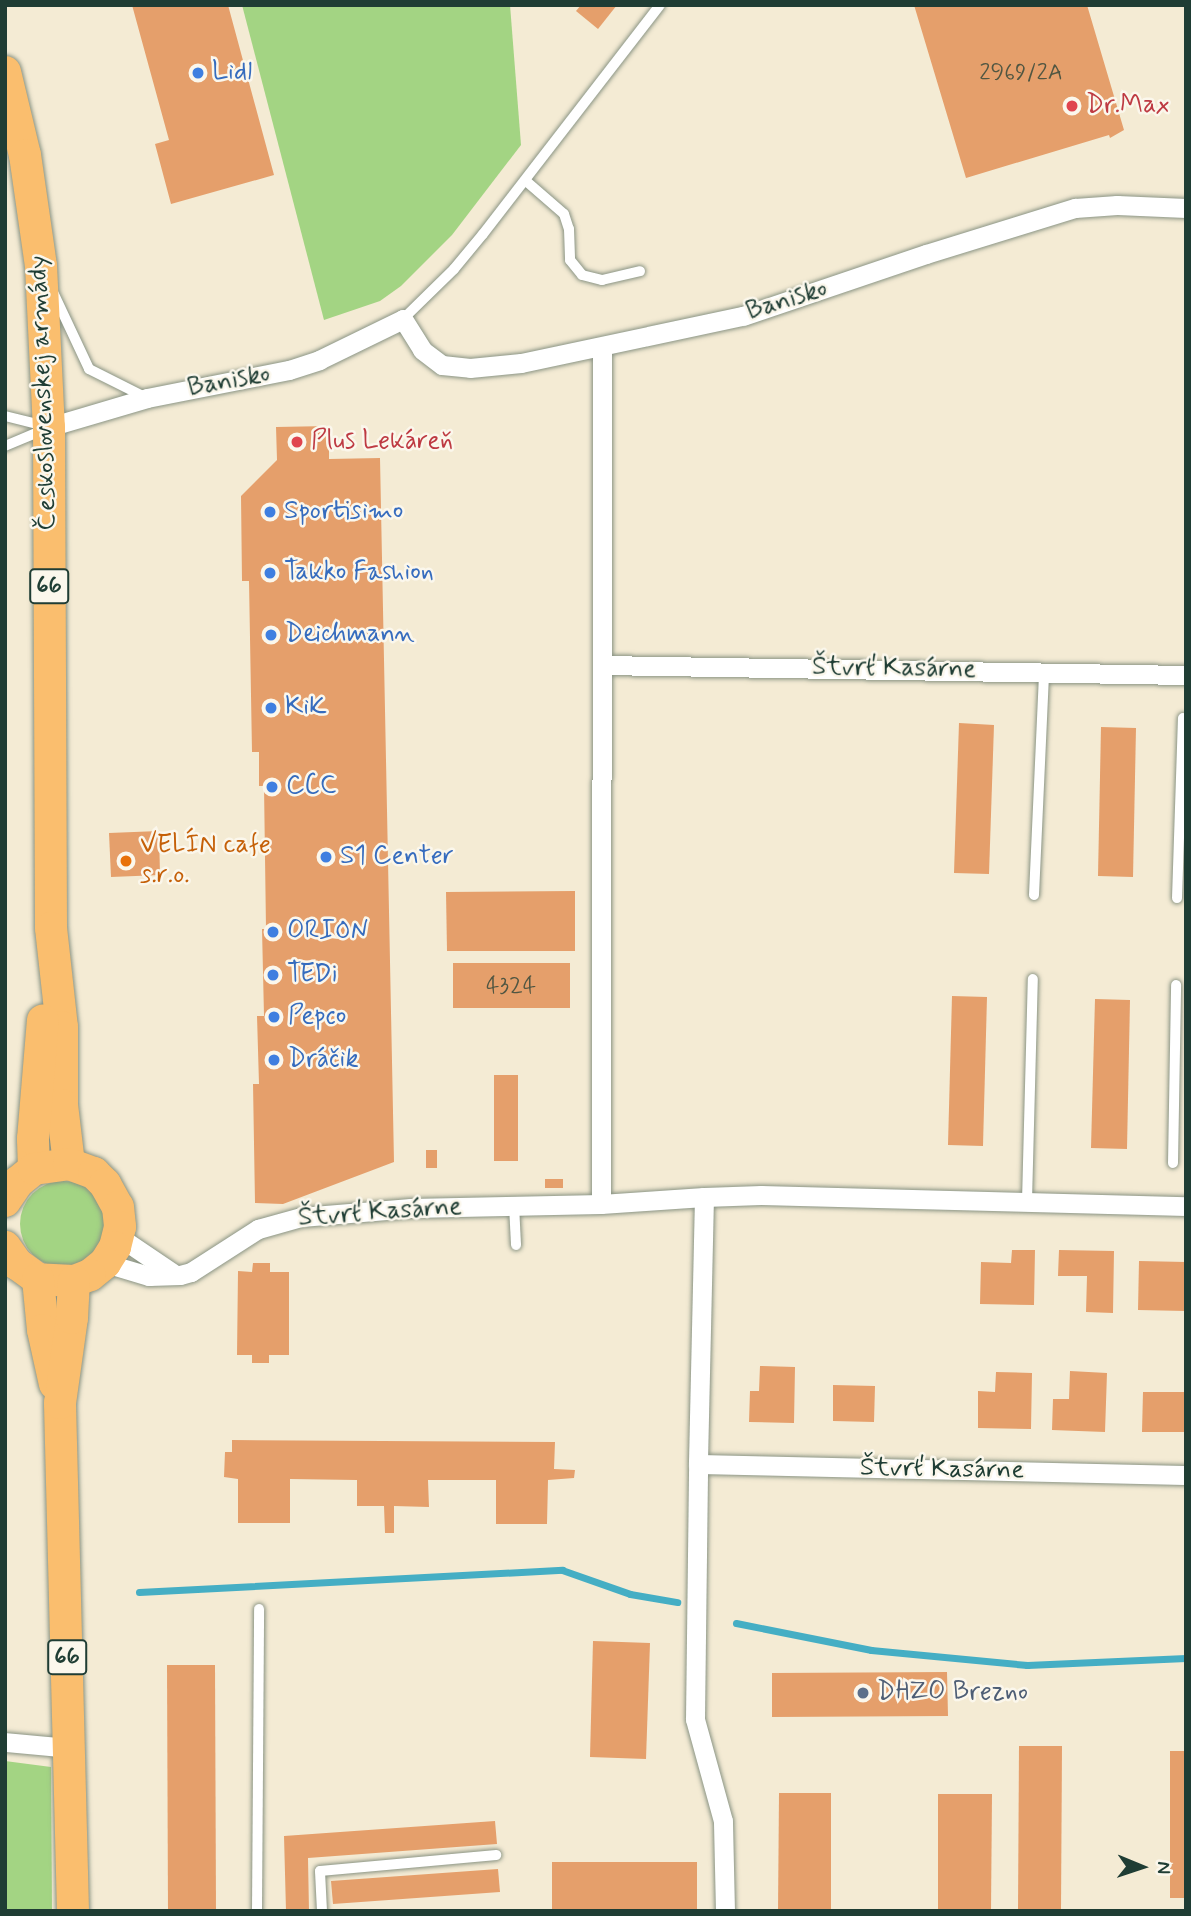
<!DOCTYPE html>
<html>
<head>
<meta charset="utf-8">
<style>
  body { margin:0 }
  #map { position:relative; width:1191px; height:1916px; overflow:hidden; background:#f4ebd4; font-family:Mynerve,sans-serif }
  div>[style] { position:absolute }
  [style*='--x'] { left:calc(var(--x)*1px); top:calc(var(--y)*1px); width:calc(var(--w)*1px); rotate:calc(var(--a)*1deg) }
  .green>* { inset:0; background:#a3d483 }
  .round { border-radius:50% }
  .stream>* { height:7px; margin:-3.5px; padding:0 3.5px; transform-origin:3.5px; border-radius:3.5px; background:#45aec4 }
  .building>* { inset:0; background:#e59f6b }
  .roads { filter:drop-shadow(0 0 2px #8a9484) drop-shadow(0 0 2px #8a9484) }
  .lane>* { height:10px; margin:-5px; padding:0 5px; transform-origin:5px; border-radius:5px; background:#fff }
  .street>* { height:19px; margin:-9.5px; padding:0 9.5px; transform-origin:9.5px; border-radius:9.5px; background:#fff }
  .primary>* { height:32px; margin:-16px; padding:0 16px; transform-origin:16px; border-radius:16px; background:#fabe6e }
  .dots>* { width:19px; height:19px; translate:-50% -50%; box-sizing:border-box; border:4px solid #fbf7ec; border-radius:50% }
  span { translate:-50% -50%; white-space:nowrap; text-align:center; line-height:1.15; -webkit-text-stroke:5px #fbf7ec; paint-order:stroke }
  .number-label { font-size:23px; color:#505642 }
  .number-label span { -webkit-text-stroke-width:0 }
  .shield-label span { padding:2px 5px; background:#fbf7ec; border:2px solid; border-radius:5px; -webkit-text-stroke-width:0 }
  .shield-label { font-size:24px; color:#1f3d34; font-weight:700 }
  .shop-label { font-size:26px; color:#366cbe }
  .left { translate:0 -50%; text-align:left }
  .health-label { font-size:26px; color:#be3a42 }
  .street-label { font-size:26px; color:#1f3d34 }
  .food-label { font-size:26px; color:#c56008 }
  .service-label { font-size:26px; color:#4e5e75 }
  .frame { position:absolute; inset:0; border:7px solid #1f3d34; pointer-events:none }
  .north { position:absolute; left:1107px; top:1832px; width:70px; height:70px; -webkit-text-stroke:5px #fbf7ec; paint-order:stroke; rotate:92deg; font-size:19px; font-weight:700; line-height:28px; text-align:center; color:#1f3d34 }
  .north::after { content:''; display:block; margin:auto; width:24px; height:32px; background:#1f3d34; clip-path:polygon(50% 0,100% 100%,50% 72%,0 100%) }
</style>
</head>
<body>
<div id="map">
  <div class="green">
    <div style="clip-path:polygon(242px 5px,510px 5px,521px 145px,452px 235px,401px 286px,380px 301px,324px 320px)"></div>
    <div class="round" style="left:20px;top:1181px;width:86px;height:86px"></div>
    <div style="clip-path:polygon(5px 1761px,51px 1767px,52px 1911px,5px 1911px)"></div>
  </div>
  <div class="stream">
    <div style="--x:139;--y:1592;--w:424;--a:-3"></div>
    <div style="--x:562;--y:1570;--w:72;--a:19.4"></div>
    <div style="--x:630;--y:1594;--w:48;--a:9.7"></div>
    <div style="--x:736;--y:1623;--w:138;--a:11.3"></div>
    <div style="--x:871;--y:1650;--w:157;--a:5.5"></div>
    <div style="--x:1027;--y:1665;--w:159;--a:-2.5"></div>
  </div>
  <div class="building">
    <div style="clip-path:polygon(132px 5px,228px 5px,274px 175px,171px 204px,155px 144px,169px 140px)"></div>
    <div style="clip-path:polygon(581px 5px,617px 5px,598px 29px,576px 11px)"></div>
    <div style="clip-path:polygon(914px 5px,1087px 5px,1124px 130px,1110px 138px,1109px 135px,966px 178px)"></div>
    <div style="clip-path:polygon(329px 426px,329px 459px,380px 458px,394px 1162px,283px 1204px,255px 1203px,253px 1084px,259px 1084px,257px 1016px,264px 1016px,262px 929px,266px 929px,264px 786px,259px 786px,259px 752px,252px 752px,249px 581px,242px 581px,241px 496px,277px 460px,276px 427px)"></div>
    <div style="clip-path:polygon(959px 723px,994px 725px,989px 874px,954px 873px)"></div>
    <div style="clip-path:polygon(1101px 727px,1136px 728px,1133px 877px,1098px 876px)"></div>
    <div style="clip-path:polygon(159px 831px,160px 875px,111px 877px,109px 833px)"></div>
    <div style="clip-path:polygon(575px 891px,575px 951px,447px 951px,446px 892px)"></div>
    <div style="clip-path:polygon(453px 963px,570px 963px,570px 1008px,453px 1008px)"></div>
    <div style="clip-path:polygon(952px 996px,987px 997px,983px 1146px,948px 1145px)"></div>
    <div style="clip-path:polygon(1095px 999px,1130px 1000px,1127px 1149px,1091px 1148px)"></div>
    <div style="clip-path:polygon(494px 1075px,518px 1075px,518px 1161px,494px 1161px)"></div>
    <div style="clip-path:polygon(426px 1150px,437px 1150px,437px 1168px,426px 1168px)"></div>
    <div style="clip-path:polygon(545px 1179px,563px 1179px,563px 1188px,545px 1188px)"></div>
    <div style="clip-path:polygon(1012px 1250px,1035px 1250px,1034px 1305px,980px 1304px,981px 1262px,1011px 1263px)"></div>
    <div style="clip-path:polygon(1059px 1250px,1114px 1251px,1113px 1313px,1086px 1312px,1087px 1276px,1058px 1276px)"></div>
    <div style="clip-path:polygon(1139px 1261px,1186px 1262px,1186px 1311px,1138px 1310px)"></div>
    <div style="clip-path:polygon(253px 1263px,270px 1263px,270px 1272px,289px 1272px,289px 1355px,269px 1355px,269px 1363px,252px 1363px,252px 1355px,237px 1355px,238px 1271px,252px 1272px)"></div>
    <div style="clip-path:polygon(760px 1366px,795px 1367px,794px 1423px,749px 1422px,750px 1391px,759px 1391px)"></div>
    <div style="clip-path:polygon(1070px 1371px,1107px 1373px,1105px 1432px,1052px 1430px,1053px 1399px,1069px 1399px)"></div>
    <div style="clip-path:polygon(996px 1372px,1032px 1373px,1031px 1429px,978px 1428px,978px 1391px,995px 1392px)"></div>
    <div style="clip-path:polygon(833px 1385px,875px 1386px,874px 1422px,833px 1421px)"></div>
    <div style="clip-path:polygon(1143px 1392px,1186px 1392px,1186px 1432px,1142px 1432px)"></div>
    <div style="clip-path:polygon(232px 1440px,555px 1442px,554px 1469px,575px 1470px,574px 1478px,548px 1480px,547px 1524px,496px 1524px,496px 1480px,428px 1480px,429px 1507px,394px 1506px,394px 1533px,385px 1533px,384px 1506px,357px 1506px,357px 1480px,290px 1479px,290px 1523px,238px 1523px,238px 1479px,224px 1477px,225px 1452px,232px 1452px)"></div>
    <div style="clip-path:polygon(593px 1641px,650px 1643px,646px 1759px,590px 1757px)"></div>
    <div style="clip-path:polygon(167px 1665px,215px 1665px,216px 1911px,168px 1911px)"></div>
    <div style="clip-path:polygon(947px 1672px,948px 1716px,772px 1717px,772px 1673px)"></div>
    <div style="clip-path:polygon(1019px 1746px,1062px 1746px,1061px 1911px,1018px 1911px)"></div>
    <div style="clip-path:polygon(1170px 1751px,1186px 1751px,1186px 1898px,1170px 1898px)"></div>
    <div style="clip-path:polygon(779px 1793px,831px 1793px,831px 1911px,778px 1911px)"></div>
    <div style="clip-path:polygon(938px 1794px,992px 1794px,991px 1911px,938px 1911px)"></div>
    <div style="clip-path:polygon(495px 1821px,497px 1844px,308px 1858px,309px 1911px,286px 1911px,284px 1836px)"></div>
    <div style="clip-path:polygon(552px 1862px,697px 1862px,697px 1911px,552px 1911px)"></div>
    <div style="clip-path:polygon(498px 1869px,500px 1892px,333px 1904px,331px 1881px)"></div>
  </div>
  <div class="roads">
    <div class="lane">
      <div style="--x:526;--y:181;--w:50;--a:41"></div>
      <div style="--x:564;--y:214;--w:16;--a:72"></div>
      <div style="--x:569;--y:229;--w:31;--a:88"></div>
      <div style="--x:570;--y:260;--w:19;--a:51"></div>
      <div style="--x:582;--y:275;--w:21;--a:14"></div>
      <div style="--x:602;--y:280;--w:39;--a:-13"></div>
      <div style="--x:53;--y:292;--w:85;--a:64.9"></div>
      <div style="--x:89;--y:369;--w:60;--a:26.6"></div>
      <div style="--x:403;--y:319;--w:71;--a:-44.4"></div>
      <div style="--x:454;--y:269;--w:45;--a:-50.4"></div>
      <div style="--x:483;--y:234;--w:289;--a:-52.3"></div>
      <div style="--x:5;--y:416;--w:41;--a:14"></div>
      <div style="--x:5;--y:446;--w:41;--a:-22.8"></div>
      <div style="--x:1034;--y:895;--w:223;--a:-87.4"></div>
      <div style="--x:1177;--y:898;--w:180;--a:-88.1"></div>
      <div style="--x:1173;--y:1163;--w:178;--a:-89"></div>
      <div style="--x:1027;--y:1201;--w:222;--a:-88.5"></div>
      <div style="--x:514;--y:1205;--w:40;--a:87.1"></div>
      <div style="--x:257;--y:1911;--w:302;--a:-89.6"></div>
      <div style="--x:322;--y:1911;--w:40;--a:-92.9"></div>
      <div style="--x:320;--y:1871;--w:177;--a:-5.2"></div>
    </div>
    <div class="street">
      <div style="--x:49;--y:427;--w:102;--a:-16.5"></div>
      <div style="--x:147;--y:398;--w:145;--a:-11.2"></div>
      <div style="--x:289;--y:370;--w:32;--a:-18"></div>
      <div style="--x:319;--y:360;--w:93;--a:-26"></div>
      <div style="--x:403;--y:319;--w:36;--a:58"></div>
      <div style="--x:422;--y:350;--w:25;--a:37"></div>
      <div style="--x:442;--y:365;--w:28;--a:6"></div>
      <div style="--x:470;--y:368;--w:51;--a:-5.6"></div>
      <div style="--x:521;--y:363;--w:227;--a:-12"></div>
      <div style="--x:743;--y:316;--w:193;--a:-18.7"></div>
      <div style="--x:926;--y:254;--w:156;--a:-17.2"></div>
      <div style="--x:1075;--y:208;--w:42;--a:-4.1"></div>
      <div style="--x:1117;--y:205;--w:69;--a:2.5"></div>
      <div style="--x:602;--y:665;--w:584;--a:0.98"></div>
      <div style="--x:704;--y:1197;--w:57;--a:-2"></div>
      <div style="--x:761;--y:1195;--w:425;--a:1.5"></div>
      <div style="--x:601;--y:1204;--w:856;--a:-89.93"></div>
      <div style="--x:118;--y:1236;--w:68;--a:34.2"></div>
      <div style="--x:105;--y:1263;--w:46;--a:16.5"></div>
      <div style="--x:149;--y:1276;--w:31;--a:-2"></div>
      <div style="--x:180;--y:1275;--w:11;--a:-15"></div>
      <div style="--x:191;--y:1272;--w:80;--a:-32.7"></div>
      <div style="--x:258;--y:1229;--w:45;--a:-15.6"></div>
      <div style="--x:301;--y:1217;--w:110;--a:-4.7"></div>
      <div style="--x:411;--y:1208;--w:190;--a:-1.2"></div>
      <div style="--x:601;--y:1204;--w:103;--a:-3.9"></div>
      <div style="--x:704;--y:1197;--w:267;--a:91.3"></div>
      <div style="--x:5;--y:1742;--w:65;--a:5.3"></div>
      <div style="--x:725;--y:1911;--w:90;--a:-91.3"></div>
      <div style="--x:723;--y:1821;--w:106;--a:-105.4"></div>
      <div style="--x:695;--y:1719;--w:255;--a:-89.3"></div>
      <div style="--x:698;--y:1464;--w:488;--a:1.3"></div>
    </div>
    <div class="primary">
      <div style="--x:5;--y:72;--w:85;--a:76.5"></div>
      <div style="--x:25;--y:155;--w:112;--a:81.8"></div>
      <div style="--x:41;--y:266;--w:161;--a:87.2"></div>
      <div style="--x:49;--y:427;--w:501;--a:89.77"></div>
      <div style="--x:51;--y:928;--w:100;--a:83.7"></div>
      <div style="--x:62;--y:1027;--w:78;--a:90"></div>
      <div style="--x:62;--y:1105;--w:59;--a:83.2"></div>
      <div style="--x:34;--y:1169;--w:30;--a:-92"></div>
      <div style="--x:33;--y:1139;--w:119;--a:-85.2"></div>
      <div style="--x:5;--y:1201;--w:23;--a:-56"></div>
      <div style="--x:18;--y:1182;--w:21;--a:-39"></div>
      <div style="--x:34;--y:1169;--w:35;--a:-8"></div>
      <div style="--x:69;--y:1164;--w:27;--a:20"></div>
      <div style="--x:94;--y:1173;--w:16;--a:45"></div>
      <div style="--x:105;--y:1184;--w:26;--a:61"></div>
      <div style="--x:118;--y:1207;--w:20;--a:84"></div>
      <div style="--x:120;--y:1227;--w:21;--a:104"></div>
      <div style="--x:115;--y:1247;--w:19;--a:122"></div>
      <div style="--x:105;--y:1263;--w:19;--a:141"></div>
      <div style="--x:90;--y:1275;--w:17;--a:159"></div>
      <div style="--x:74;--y:1281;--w:36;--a:-177"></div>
      <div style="--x:38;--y:1279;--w:26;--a:-144"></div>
      <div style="--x:17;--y:1264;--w:21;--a:-125"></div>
      <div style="--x:38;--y:1279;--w:51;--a:84.4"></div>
      <div style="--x:43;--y:1330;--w:55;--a:77.5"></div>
      <div style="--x:73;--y:1911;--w:508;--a:-91.47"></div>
      <div style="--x:60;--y:1403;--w:86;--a:-82"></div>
      <div style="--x:72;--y:1318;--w:37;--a:-87"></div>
    </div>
  </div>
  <div class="dots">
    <div style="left:198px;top:73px;background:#3f7fe0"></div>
    <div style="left:1072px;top:106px;background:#e0444e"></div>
    <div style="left:297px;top:442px;background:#e0444e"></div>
    <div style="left:270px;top:512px;background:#3f7fe0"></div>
    <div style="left:270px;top:573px;background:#3f7fe0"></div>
    <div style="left:271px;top:635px;background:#3f7fe0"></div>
    <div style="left:271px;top:708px;background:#3f7fe0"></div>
    <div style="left:272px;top:787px;background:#3f7fe0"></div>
    <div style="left:326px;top:857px;background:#3f7fe0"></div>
    <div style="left:126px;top:861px;background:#e8710a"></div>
    <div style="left:273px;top:932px;background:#3f7fe0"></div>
    <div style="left:273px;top:975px;background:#3f7fe0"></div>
    <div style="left:274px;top:1017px;background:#3f7fe0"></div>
    <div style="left:274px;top:1060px;background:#3f7fe0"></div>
    <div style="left:863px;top:1693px;background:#5c6f8a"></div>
  </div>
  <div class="number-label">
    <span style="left:1021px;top:73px">2969/2A</span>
    <span style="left:511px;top:986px">4324</span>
  </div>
  <div class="shield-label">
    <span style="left:49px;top:586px">66</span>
    <span style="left:67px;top:1657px">66</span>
  </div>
  <div class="shop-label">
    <span class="left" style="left:212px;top:73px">Lidl</span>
    <span class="left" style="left:284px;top:512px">Sportisimo</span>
    <span class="left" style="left:284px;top:573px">Takko Fashion</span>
    <span class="left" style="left:285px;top:635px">Deichmann</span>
    <span class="left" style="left:285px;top:708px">KiK</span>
    <span class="left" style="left:286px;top:787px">CCC</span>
    <span class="left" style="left:340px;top:857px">S1 Center</span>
    <span class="left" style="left:287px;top:932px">ORION</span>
    <span class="left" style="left:287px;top:975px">TEDi</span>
    <span class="left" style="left:288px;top:1017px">Pepco</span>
    <span class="left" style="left:288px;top:1060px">Dráčik</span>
  </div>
  <div class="health-label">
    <span class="left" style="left:1086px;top:106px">Dr.Max</span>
    <span class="left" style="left:311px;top:442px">Plus Lekáreň</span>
  </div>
  <div class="street-label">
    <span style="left:787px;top:301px;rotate:-18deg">Banisko</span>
    <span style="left:229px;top:382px;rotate:-11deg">Banisko</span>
    <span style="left:44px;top:393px;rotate:-92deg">Československej armády</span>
    <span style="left:894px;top:669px;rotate:1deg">Štvrť Kasárne</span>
    <span style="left:380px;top:1213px;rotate:-4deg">Štvrť Kasárne</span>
    <span style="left:942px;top:1470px;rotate:1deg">Štvrť Kasárne</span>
  </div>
  <div class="food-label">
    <span class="left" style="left:140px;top:861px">VELÍN cafe<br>s.r.o.</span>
  </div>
  <div class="service-label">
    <span class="left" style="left:877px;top:1693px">DHZO Brezno</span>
  </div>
  <div class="frame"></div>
  <div class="north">N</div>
</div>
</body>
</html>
